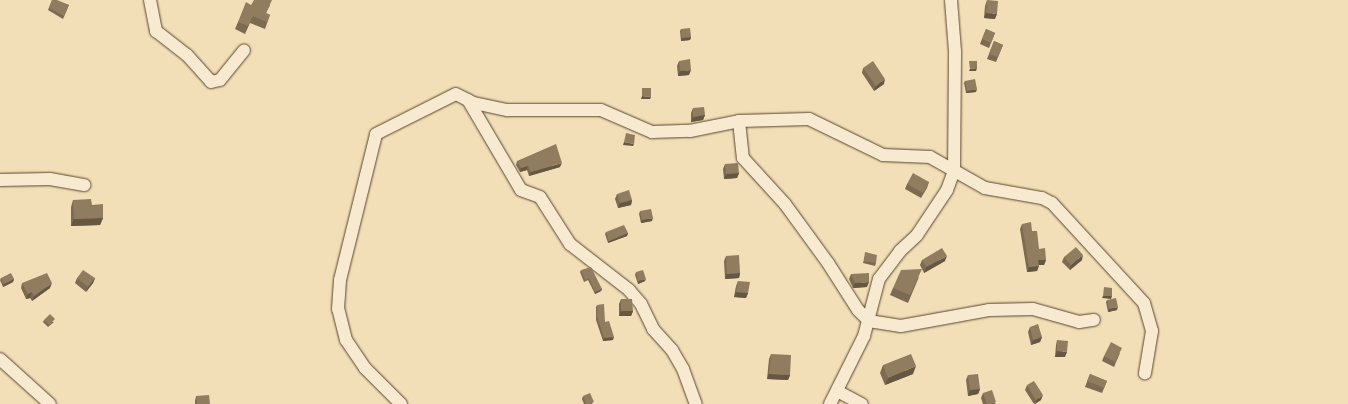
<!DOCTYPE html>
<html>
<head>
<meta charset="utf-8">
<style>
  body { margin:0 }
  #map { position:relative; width:1348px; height:404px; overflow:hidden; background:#f3dfb7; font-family:"Libre Caslon Text",serif }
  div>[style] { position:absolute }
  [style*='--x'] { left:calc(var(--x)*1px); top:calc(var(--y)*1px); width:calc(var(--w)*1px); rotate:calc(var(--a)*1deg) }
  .roads { filter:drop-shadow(0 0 1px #58442e) drop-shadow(0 0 1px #58442e) }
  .minor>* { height:12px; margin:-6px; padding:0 6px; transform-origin:6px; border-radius:6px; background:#f7ead0 }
  .wall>* { inset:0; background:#7c6b52 }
  .shaded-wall>* { inset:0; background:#655742 }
  .building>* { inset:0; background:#907c5f }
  span { translate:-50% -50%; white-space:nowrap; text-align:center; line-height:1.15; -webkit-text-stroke:4px #f7ead0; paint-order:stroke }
</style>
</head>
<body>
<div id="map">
  <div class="roads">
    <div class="minor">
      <div style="--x:150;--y:0;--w:32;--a:79"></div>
      <div style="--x:156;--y:31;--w:39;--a:38"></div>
      <div style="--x:187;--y:55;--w:36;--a:48"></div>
      <div style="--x:211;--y:82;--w:9;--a:-13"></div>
      <div style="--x:220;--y:80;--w:38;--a:-51"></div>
      <div style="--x:468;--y:100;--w:104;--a:59.5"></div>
      <div style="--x:521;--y:190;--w:20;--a:20"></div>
      <div style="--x:540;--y:197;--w:56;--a:57.4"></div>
      <div style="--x:570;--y:244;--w:75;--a:37.9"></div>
      <div style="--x:629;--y:290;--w:18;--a:49"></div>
      <div style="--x:641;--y:304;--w:28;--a:64"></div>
      <div style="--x:653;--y:329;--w:28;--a:48"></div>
      <div style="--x:672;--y:350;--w:22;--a:60"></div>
      <div style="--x:683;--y:369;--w:37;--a:70"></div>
      <div style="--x:739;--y:121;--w:37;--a:84"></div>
      <div style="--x:743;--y:158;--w:62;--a:47.6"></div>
      <div style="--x:785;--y:204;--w:73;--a:53.9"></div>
      <div style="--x:828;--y:263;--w:56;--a:57.4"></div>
      <div style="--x:858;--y:310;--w:16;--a:45"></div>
      <div style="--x:869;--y:321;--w:32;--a:9"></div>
      <div style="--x:901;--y:326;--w:89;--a:-10.3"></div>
      <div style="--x:989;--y:310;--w:44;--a:-1.3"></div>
      <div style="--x:1033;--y:309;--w:48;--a:15.8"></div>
      <div style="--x:1079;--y:322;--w:15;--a:-8"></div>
      <div style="--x:0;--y:180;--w:50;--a:-1.1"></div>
      <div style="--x:50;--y:179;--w:35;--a:10"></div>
      <div style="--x:0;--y:359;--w:67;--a:42"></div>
      <div style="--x:839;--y:392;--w:26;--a:28"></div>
      <div style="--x:401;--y:404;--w:51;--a:-135"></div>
      <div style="--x:365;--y:368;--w:34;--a:-124"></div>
      <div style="--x:346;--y:340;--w:32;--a:-104"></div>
      <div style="--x:338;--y:309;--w:29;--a:-86"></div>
      <div style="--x:340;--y:280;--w:150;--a:-76.1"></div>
      <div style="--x:376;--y:134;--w:89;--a:-26.6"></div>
      <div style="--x:456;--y:94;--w:20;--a:27"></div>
      <div style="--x:474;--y:103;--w:35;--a:12"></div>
      <div style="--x:508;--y:110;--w:93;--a:0"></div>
      <div style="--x:601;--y:110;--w:56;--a:23.3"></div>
      <div style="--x:652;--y:132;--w:38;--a:-2"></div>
      <div style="--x:690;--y:131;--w:50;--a:-11.5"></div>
      <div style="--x:739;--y:121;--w:70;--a:-1.6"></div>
      <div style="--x:809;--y:119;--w:82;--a:25.9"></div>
      <div style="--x:883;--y:155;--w:47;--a:2.4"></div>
      <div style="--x:930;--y:157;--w:63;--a:29.4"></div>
      <div style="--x:985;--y:188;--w:58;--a:10"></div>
      <div style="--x:1042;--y:198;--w:11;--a:27"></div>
      <div style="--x:1052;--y:203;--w:136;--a:47.4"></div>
      <div style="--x:1144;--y:303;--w:29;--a:74"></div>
      <div style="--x:1152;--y:331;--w:43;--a:99.5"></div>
      <div style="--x:830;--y:404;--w:76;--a:-63.4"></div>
      <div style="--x:864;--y:336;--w:59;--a:-75.3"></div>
      <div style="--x:879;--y:279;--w:35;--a:-53"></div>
      <div style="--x:900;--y:251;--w:23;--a:-43"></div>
      <div style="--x:917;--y:235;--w:54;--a:-56.3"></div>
      <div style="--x:947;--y:190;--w:20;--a:-70"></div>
      <div style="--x:954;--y:171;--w:120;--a:-89.5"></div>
      <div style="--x:955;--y:51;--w:51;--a:-94.5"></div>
    </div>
  </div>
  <div class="wall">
    <div style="clip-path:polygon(52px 0,69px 5px,63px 19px,48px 10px)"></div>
    <div style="clip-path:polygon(987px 0,995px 19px,984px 18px,985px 6px)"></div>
    <div style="clip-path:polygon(251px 5px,270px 5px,266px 13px,270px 15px,265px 29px,250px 23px,245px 34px,235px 29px,238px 22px)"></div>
    <div style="clip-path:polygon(681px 29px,691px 37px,690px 40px,681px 41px,680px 31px)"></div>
    <div style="clip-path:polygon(986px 29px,995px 33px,989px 48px,980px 44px)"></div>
    <div style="clip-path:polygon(994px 41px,1003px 45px,996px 62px,987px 59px)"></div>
    <div style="clip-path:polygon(679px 61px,689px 75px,678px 76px,677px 66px)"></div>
    <div style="clip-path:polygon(863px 68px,884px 84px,874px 91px,862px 73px)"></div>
    <div style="clip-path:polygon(965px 81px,976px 92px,966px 93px,964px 83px)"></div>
    <div style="clip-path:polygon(693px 108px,705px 115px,703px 120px,691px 122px,691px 113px)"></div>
    <div style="clip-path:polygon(517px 161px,560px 167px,529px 176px,527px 170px,520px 172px,516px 165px)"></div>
    <div style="clip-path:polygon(725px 164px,739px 173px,737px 178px,724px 179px,723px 169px)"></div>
    <div style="clip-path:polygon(929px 182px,927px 188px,921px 198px,905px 189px,907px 184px)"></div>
    <div style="clip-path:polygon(617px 194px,632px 200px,631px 205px,618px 208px,615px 199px)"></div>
    <div style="clip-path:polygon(73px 200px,92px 205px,103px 218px,100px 225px,71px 226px,71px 207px)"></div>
    <div style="clip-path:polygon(640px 211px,652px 221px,641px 223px,639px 214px)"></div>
    <div style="clip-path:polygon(1022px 224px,1032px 231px,1039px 249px,1046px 260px,1044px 265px,1039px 265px,1037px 271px,1027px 272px,1020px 229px)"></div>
    <div style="clip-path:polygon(606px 232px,628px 233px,627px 236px,608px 243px,605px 234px)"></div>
    <div style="clip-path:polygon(865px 255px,876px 263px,875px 266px,863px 263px)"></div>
    <div style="clip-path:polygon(726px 256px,740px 273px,739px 278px,725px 279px,724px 261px)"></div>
    <div style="clip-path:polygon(1064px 257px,1082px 260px,1070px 270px,1062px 262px)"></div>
    <div style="clip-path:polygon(922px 260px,945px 261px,924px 273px,920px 265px)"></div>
    <div style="clip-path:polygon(581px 270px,602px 289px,601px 291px,595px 294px,588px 280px,584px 282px,580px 272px)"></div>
    <div style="clip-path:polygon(636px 272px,645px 281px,638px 284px,635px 275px)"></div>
    <div style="clip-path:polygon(851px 274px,867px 287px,853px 288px,849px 279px)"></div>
    <div style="clip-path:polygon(919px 277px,908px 303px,890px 295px,893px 288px)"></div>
    <div style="clip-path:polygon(1px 278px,14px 279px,13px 282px,3px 287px,0 280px)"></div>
    <div style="clip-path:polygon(77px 278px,95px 278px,93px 283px,86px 292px,75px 283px)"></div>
    <div style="clip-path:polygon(738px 281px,748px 293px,746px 298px,734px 297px,736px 286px)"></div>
    <div style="clip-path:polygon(22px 283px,50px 288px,32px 301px,30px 298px,26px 299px,21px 288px)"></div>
    <div style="clip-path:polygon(621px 299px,633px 311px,631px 316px,619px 316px,619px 304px)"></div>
    <div style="clip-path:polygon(1107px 300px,1117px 310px,1108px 312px,1106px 302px)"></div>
    <div style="clip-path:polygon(597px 305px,605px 322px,613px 340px,603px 341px,596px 320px,596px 307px)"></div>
    <div style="clip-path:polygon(44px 320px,54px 322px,48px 327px,43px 322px)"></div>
    <div style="clip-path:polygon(1030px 327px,1042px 337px,1040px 342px,1031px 345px,1028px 332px)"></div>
    <div style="clip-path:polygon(1057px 340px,1065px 357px,1055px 357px,1056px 345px)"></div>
    <div style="clip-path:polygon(1120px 353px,1114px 367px,1102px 361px,1104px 356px)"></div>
    <div style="clip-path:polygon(771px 354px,790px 375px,788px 380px,767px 379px,769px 359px)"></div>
    <div style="clip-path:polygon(883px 365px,913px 374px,885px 385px,880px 373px)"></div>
    <div style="clip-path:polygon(1090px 374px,1107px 381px,1102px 393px,1085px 387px)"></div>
    <div style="clip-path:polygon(968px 375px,980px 389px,978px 394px,968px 396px,966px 380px)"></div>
    <div style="clip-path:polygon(1027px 385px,1041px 400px,1034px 404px,1025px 390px)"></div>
    <div style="clip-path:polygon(983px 393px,996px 404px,983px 404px,981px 398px)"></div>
    <div style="clip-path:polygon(196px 396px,210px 404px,195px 404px,195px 401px)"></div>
    <div style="clip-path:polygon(583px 396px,593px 404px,584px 404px,582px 399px)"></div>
  </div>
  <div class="shaded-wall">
    <div style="clip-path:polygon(986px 13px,997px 14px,995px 19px,984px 18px)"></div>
    <div style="clip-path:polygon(691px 37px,690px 40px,681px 41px,682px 38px)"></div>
    <div style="clip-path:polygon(977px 68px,976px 71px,969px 71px,970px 69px)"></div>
    <div style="clip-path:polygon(691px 70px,689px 75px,678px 76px,680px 71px)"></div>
    <div style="clip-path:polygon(885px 79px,884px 84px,874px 91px,876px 86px)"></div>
    <div style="clip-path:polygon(977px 89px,976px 92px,966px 93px,967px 91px)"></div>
    <div style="clip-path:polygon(642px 96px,651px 97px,650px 99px,641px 99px)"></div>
    <div style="clip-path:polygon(705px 115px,703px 120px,691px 122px,693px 117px)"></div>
    <div style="clip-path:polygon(624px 142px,634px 144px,633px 146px,623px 145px)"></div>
    <div style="clip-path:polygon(562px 163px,560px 167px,529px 176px,531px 172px)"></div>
    <div style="clip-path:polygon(528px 166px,527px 170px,520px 172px,521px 168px)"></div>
    <div style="clip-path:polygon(739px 173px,737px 178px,724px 179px,726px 174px)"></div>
    <div style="clip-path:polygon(632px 200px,631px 205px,618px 208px,620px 203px)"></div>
    <div style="clip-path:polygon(103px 218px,100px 225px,71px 226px,74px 219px)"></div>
    <div style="clip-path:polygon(653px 218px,652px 221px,641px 223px,642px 220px)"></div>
    <div style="clip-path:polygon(628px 233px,627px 236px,608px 243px,609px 241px)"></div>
    <div style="clip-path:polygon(1083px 255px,1082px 260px,1070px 270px,1071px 265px)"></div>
    <div style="clip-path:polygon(947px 256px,945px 261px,924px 273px,926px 267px)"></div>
    <div style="clip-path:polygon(1038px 260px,1046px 260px,1044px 265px,1037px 265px)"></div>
    <div style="clip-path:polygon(1039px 266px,1037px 271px,1027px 272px,1029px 267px)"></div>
    <div style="clip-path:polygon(740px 273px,739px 278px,725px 279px,727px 274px)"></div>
    <div style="clip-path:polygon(95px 278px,93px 283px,86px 292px,88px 287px)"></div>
    <div style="clip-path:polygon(14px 279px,13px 282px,3px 287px,4px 284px)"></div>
    <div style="clip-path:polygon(646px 279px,645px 281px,638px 284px,638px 281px)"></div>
    <div style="clip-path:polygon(869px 282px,867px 287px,853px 288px,855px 283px)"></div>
    <div style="clip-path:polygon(52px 283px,50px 288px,32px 301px,34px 296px)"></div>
    <div style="clip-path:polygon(602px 289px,601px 291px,595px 294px,595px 292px)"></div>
    <div style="clip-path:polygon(32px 292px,30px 298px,26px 299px,28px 294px)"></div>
    <div style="clip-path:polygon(736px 292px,748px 293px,746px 298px,734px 297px)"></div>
    <div style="clip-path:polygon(1103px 296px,1112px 296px,1111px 299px,1102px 298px)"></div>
    <div style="clip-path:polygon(1118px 307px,1117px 310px,1108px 312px,1109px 309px)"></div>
    <div style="clip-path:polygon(621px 311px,633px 311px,631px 316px,619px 316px)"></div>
    <div style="clip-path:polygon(614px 337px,613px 340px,603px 341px,604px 338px)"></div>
    <div style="clip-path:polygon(1042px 337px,1040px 342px,1031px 345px,1033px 340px)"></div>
    <div style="clip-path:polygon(1057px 351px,1067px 352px,1065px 357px,1055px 357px)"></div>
    <div style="clip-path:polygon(916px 366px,913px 374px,885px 385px,888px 378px)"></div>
    <div style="clip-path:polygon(769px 374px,790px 375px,788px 380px,767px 379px)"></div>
    <div style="clip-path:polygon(980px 389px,978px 394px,968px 396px,970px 390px)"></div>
    <div style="clip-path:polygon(1043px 395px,1041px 400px,1035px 404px,1036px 400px)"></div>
  </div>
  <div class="building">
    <div style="clip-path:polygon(52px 0,57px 0,69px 5px,64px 16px,49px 8px)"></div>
    <div style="clip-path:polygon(254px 0,272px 0,266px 13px,270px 15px,267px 22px,253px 16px,248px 26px,238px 22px,246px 2px,251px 5px)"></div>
    <div style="clip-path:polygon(987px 0,998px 1px,997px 14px,986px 13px)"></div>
    <div style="clip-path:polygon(690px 28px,691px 37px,682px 38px,681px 29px)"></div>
    <div style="clip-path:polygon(986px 29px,995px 33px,991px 43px,982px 39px)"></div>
    <div style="clip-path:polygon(994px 41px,1003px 45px,998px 57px,989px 54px)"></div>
    <div style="clip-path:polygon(690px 59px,691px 70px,680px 71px,679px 61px)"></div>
    <div style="clip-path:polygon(873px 61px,885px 79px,876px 86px,863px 68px)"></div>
    <div style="clip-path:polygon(969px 61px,977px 61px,977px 68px,970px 69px)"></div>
    <div style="clip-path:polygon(975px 79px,977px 89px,967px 91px,965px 81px)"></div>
    <div style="clip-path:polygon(642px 88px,651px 88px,651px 97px,642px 96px)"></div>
    <div style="clip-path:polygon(704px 107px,705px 115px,693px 117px,693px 108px)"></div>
    <div style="clip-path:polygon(626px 133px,635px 135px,634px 144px,624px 142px)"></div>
    <div style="clip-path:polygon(556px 144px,562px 163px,531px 172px,528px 166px,521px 168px,517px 161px)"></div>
    <div style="clip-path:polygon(738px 163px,739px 173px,726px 174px,725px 164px)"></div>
    <div style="clip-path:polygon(913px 173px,929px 182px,923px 193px,907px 184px)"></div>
    <div style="clip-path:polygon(629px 190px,632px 200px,620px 203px,617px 194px)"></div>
    <div style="clip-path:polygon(91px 199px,92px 205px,103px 204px,103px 218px,74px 219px,73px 200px)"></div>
    <div style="clip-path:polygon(651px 209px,653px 218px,642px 220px,640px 211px)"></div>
    <div style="clip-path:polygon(1031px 222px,1032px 231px,1037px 231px,1039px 249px,1045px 248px,1046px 260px,1038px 260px,1039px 266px,1029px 267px,1022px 224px)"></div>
    <div style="clip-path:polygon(624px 225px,628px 233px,609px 241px,606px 232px)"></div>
    <div style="clip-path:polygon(1076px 247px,1083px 255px,1071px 265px,1064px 257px)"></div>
    <div style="clip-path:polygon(942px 248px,947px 256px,926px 267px,922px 260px)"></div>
    <div style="clip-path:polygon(865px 252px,877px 255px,876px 263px,864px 261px)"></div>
    <div style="clip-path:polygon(739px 255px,740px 273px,727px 274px,726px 256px)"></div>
    <div style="clip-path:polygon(591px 267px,602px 289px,595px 292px,589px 278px,585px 280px,581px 270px)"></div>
    <div style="clip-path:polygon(922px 269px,910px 295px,893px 288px,901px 270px)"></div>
    <div style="clip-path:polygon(83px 270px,95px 278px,88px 287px,77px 278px)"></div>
    <div style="clip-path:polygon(643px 270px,646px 279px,638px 281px,636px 272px)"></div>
    <div style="clip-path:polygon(11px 273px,14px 279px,4px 284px,1px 278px)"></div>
    <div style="clip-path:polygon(47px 273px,52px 283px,34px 296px,32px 292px,28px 294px,22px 283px)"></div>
    <div style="clip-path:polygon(869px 273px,869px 282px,855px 283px,851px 274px)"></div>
    <div style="clip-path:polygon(738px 281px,750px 282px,748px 293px,736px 292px)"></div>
    <div style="clip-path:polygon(1104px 287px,1112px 288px,1112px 296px,1103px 296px)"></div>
    <div style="clip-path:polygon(1116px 298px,1118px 307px,1109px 309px,1107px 300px)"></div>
    <div style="clip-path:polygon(621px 299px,632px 299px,633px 311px,621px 311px)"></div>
    <div style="clip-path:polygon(604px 304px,605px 322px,609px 321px,614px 337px,604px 338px,597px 317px,597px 305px)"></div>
    <div style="clip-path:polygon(50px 314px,55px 319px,49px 325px,44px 320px)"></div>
    <div style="clip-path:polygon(1038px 324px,1042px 337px,1033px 340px,1030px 327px)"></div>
    <div style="clip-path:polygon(1057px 340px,1068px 341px,1067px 352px,1057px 351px)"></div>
    <div style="clip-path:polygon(1111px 342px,1122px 348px,1115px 362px,1104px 356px)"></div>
    <div style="clip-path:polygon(771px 354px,791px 355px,790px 375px,769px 374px)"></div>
    <div style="clip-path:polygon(911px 354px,916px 366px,888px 378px,883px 365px)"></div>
    <div style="clip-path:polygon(978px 374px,980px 389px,970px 390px,968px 375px)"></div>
    <div style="clip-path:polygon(1090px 374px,1107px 381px,1104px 388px,1087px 381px)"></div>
    <div style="clip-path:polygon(1034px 381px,1043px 395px,1036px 400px,1027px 385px)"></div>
    <div style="clip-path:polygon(992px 390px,996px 402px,991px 404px,987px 404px,983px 393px)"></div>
    <div style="clip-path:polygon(590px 393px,594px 402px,589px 404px,586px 404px,583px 396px)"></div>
    <div style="clip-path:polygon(209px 395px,210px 404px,197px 404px,196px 396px)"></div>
  </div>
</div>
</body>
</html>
